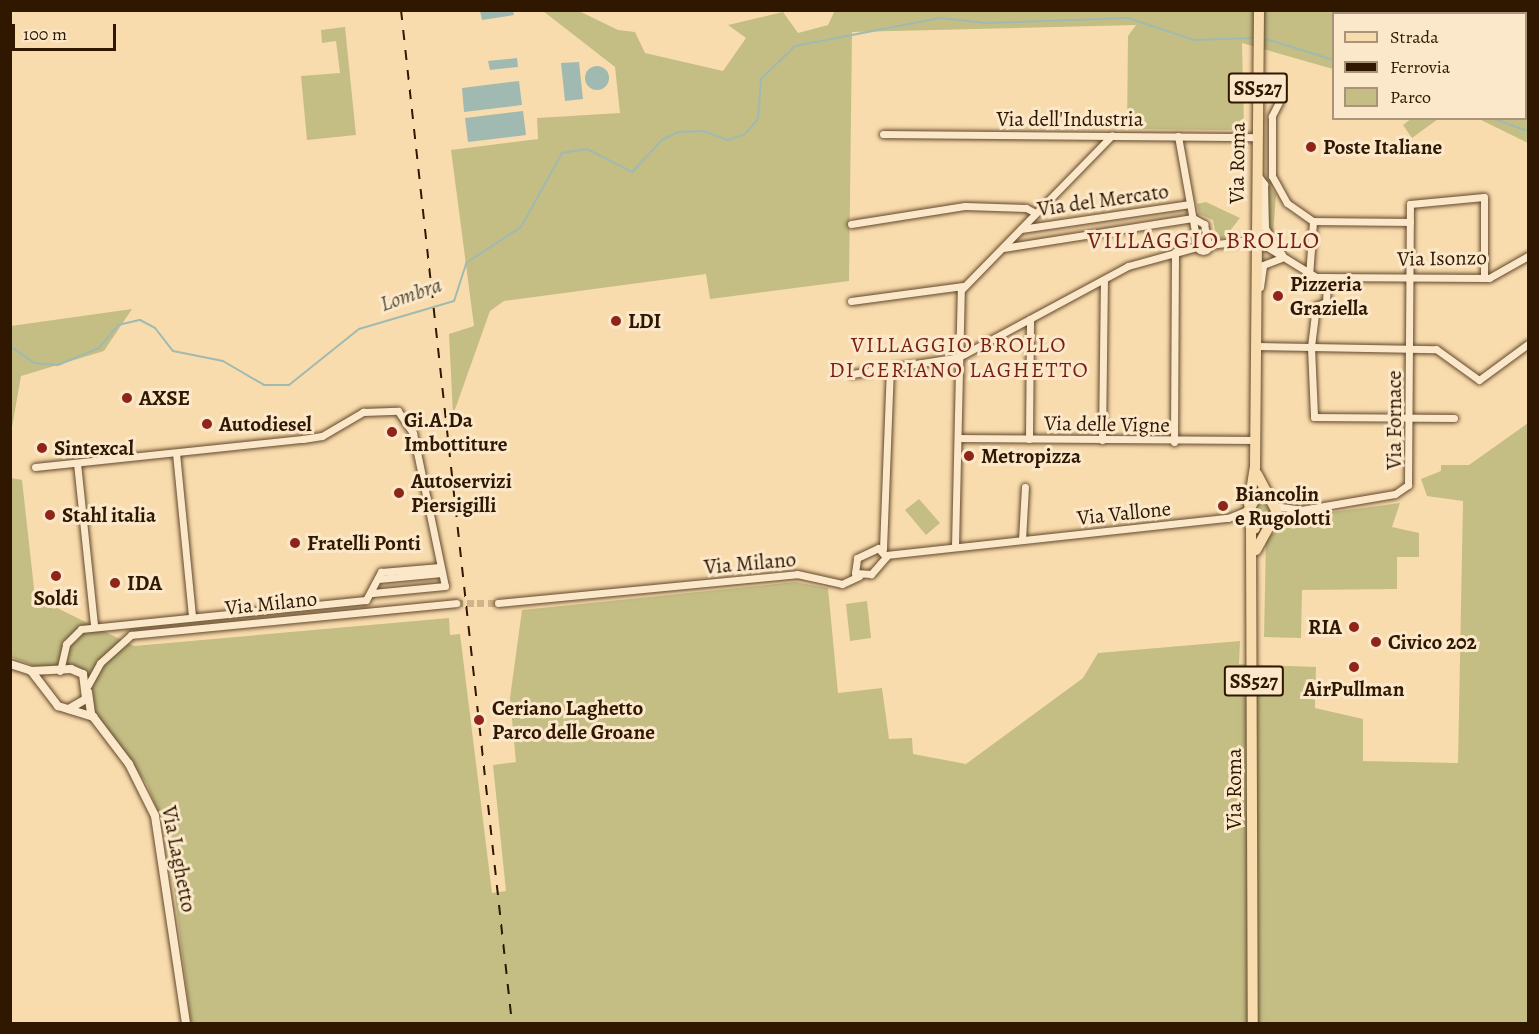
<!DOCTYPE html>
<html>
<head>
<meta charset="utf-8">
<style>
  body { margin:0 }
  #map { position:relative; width:1539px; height:1034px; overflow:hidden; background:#f9dcad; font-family:Alegreya,serif }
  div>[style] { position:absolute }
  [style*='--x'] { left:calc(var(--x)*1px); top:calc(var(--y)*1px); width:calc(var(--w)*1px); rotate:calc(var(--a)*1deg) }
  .green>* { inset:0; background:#c4be85 }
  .round { border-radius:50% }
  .water>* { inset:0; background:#a0bab1 }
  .stream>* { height:2px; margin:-1px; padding:0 1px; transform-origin:1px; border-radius:1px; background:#a0bab1 }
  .minor-tunnel>* { height:7px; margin-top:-3.5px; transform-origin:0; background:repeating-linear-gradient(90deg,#d1b58a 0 7px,transparent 0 10.5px) }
  .roads { filter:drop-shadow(0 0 2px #62482b) drop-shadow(0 0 2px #62482b) }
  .minor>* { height:7px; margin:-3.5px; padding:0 3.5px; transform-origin:3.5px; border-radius:3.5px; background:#fbe8ca }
  .minor>.ring { margin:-3.5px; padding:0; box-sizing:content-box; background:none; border:7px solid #fbe8ca; border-radius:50% }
  .tertiary>* { height:8px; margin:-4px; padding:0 4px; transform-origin:4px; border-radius:4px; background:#fbe8ca }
  .primary>* { height:10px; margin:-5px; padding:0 5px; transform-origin:5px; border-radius:5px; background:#f9dcad }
  .rail>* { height:2px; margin-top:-1px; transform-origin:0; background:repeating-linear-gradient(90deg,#2f1700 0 10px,transparent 0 20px) }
  .dots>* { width:16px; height:16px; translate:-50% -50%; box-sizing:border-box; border:3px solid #fbe8ca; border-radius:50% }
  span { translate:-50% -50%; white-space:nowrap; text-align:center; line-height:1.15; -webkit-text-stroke:6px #fbe8ca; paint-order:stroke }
  .shield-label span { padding:2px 4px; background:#fbe8ca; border:2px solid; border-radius:4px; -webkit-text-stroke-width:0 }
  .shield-label { font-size:20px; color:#2f1700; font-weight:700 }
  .street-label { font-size:21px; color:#2f1700 }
  .poi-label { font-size:21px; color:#2f1700; font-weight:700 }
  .left { translate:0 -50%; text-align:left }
  .right { translate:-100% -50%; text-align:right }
  .water-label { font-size:22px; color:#57503e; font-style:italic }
  .neighbourhood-label { font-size:22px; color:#7a1f14; letter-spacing:1.5px }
  .quarter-label { font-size:24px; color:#7a1f14; letter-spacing:1.5px }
  .frame { position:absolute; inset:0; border:12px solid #2f1700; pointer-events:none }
  .legend { position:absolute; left:1332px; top:12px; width:195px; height:108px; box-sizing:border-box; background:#fbe8ca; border:2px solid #a99479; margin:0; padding:8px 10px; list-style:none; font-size:18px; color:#2f1700 }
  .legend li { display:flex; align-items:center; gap:12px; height:30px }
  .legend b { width:30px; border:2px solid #a99479 }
  .scale { position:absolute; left:12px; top:24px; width:104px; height:27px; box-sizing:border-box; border:3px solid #2f1700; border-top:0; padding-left:8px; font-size:18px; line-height:21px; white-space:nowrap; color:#2f1700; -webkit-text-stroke:4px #fbe8ca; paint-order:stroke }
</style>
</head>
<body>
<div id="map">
  <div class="green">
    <div style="clip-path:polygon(835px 10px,1458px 10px,1466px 13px,1334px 14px,1333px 69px,1242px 43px,1244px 128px,1229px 130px,1127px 129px,1128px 36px,1136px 25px,852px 32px,849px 281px,710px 299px,706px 274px,504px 301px,490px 311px,453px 415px,449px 334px,474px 326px,451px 150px,538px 139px,537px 118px,620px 113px,615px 67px,543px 11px,579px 11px,618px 30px,635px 32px,645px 53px,723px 71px,746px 38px,728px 25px,783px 12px,798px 33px,828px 25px)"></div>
    <div style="clip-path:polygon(1517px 10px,1528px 11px,1528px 143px,1481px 120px,1449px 119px,1526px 118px,1526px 14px,1513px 13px)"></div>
    <div style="clip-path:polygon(345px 27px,356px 135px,307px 140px,301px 76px,340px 73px,336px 41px,322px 43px,321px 30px)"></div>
    <div style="clip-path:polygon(1412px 118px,1437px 118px,1438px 119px,1412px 138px,1403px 125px)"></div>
    <div style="clip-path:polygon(1267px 182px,1276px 195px,1273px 235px,1267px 220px)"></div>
    <div style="clip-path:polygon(1206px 202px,1240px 218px,1225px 237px,1217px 240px,1213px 220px,1199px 214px,1197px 204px)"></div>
    <div style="clip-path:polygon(132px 309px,104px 351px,21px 376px,11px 433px,11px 326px)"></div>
    <div style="clip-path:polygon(1528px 423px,1528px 1023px,191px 1023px,167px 834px,147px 784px,93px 710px,89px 678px,82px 671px,40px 668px,11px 657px,11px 478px,22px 480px,35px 597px,134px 646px,449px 618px,450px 635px,460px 634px,492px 893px,506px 891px,493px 765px,516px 762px,510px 698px,522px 610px,795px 582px,828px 588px,838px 693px,882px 688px,889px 739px,912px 738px,913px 754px,966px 764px,1083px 678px,1098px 653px,1240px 641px,1239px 664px,1316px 667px,1315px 708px,1363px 719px,1363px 761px,1458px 763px,1463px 501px,1427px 496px,1421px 479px,1441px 471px,1441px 465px,1469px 465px)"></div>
    <div style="clip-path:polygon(919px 499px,940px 523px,926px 535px,905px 510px)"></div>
    <div style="clip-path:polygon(1400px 503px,1392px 527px,1419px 533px,1419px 557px,1397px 557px,1397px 589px,1302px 590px,1301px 638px,1264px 637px,1266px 539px,1295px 517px)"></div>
    <div class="round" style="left:1251px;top:504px;width:20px;height:20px"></div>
    <div style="clip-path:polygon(867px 601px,871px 638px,850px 641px,846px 604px)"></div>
  </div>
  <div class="water">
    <div style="clip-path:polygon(480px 11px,513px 11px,514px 15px,482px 20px)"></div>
    <div style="clip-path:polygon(517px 58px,518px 67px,490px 70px,488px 61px)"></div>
    <div style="clip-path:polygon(579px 62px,583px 99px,565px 101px,561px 63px)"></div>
    <div class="round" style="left:585px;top:66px;width:24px;height:24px"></div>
    <div style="clip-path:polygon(519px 81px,522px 105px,464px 112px,462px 88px)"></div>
    <div style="clip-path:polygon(523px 111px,526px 135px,468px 142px,465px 118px)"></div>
  </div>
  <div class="stream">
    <div style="--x:1266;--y:39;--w:71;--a:17.2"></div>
    <div style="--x:1492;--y:118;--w:38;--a:20"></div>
    <div style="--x:10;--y:346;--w:29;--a:35"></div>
    <div style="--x:34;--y:363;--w:24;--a:5"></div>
    <div style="--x:58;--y:365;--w:44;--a:-22.5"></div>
    <div style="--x:99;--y:348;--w:30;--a:-50"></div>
    <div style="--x:118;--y:325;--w:23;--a:-13"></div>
    <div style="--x:140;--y:320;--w:17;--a:28"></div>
    <div style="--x:155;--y:328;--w:29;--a:52"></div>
    <div style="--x:173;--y:351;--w:51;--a:11.3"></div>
    <div style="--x:223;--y:361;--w:48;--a:30.3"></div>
    <div style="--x:264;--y:385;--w:25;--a:0"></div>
    <div style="--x:289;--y:385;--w:90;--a:-38.7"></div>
    <div style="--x:359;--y:329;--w:99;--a:-16.4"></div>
    <div style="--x:454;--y:301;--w:40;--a:-72"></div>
    <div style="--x:466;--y:263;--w:66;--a:-33.2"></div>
    <div style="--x:521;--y:227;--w:85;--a:-61"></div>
    <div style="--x:562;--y:153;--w:25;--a:-9"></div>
    <div style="--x:587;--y:149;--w:51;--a:27.1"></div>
    <div style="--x:632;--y:172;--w:44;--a:-46.8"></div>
    <div style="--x:662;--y:140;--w:18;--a:-27"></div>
    <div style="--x:678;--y:132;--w:26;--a:-2"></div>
    <div style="--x:704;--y:131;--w:25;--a:21"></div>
    <div style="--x:727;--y:140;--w:19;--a:-18"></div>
    <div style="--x:745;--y:134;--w:20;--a:-49"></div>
    <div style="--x:758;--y:119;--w:40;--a:-85.7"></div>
    <div style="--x:761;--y:79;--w:47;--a:-44.1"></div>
    <div style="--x:795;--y:46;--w:149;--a:-10.9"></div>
    <div style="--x:941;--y:18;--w:45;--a:6.3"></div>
    <div style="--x:986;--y:23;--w:142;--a:-2"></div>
    <div style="--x:1128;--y:18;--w:70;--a:18.4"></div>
    <div style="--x:1194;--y:40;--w:59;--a:-1.9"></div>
  </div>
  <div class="minor-tunnel">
    <div style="--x:456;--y:603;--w:42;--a:0"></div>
  </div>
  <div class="roads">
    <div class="minor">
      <div style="--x:1279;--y:102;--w:16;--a:117"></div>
      <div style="--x:1272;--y:116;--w:60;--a:90"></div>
      <div style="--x:1272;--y:176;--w:31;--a:61"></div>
      <div style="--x:1287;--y:203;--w:32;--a:35"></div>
      <div style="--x:1313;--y:221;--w:97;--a:0.6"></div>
      <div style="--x:883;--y:134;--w:374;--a:0.5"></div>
      <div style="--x:1178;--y:136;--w:109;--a:79.9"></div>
      <div style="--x:1259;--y:177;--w:9;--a:54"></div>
      <div style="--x:1264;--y:184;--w:44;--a:88.7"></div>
      <div style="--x:1265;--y:228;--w:28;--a:60"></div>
      <div style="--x:1193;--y:218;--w:13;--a:29"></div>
      <div style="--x:1204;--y:224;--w:16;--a:79"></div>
      <div style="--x:851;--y:224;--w:115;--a:-9"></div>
      <div style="--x:965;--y:206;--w:61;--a:1.9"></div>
      <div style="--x:1026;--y:208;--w:11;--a:27"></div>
      <div style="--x:1021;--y:229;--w:171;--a:-8.4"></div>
      <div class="ring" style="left:1197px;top:239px;width:5px;height:5px"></div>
      <div style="--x:1256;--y:240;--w:70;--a:31.7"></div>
      <div style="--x:1316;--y:277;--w:173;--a:0.3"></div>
      <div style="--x:1489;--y:278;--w:45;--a:-29.4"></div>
      <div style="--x:1210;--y:245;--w:53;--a:-7.5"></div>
      <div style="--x:1263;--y:238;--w:10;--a:29"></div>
      <div style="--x:1003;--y:248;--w:192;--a:-9"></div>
      <div style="--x:1309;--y:276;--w:55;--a:-85.8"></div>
      <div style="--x:1327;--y:277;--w:25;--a:92"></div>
      <div style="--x:1326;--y:302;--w:11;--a:158"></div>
      <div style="--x:1316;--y:306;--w:41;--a:97"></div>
      <div style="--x:1311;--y:347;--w:70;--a:87.5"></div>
      <div style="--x:1314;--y:417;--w:140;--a:0.4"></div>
      <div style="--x:1260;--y:287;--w:22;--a:-82"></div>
      <div style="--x:1263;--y:265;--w:19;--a:-21"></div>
      <div style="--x:851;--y:301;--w:113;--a:-7.6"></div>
      <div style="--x:1256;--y:346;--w:180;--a:1"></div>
      <div style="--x:1436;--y:349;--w:53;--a:35.8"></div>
      <div style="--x:1479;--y:380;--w:61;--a:-36.3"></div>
      <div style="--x:852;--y:374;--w:108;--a:-9"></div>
      <div style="--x:959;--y:357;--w:192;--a:-28.3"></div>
      <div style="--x:1128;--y:266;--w:72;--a:-15.4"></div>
      <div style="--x:958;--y:438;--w:298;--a:0.4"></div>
      <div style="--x:1029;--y:439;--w:120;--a:-89.5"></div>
      <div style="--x:1102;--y:440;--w:160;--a:-89.3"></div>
      <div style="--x:1174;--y:442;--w:190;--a:-89.7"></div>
      <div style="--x:176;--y:453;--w:165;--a:84.4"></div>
      <div style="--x:77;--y:463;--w:164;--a:84"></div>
      <div style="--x:35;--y:467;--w:269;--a:-6"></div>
      <div style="--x:303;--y:439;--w:19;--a:-9"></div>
      <div style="--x:322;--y:436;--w:48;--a:-30.3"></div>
      <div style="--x:363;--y:412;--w:35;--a:-2"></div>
      <div style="--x:398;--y:411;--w:27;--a:56"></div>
      <div style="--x:413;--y:433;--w:156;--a:78.2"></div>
      <div style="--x:445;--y:586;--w:73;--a:174.5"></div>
      <div style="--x:1274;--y:506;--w:27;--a:8"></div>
      <div style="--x:1301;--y:510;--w:95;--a:-9.7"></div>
      <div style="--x:1395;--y:494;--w:16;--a:-35"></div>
      <div style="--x:1408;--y:485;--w:281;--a:-89.6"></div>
      <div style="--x:1410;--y:204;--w:74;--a:-5.4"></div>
      <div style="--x:1484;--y:197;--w:81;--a:90"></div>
      <div style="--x:1276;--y:520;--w:24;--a:-24"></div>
      <div style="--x:1022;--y:540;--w:53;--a:-86.8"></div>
      <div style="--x:955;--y:547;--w:257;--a:-88.7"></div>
      <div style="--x:961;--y:290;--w:216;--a:-45.7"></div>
      <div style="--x:878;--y:548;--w:12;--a:48"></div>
      <div style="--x:886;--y:557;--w:23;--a:131"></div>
      <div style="--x:871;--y:574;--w:16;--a:-176"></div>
      <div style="--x:855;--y:573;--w:15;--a:-82"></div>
      <div style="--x:857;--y:558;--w:23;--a:-25"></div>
      <div style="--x:883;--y:549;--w:180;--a:-87.8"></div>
      <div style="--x:886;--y:555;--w:344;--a:-6.2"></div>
      <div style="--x:1228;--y:518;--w:18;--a:-22"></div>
      <div style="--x:378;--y:579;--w:64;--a:-5.4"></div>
      <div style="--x:498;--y:603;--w:300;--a:-5.5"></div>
      <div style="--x:797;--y:574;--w:46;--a:12.5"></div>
      <div style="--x:842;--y:584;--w:19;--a:-25"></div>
      <div style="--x:60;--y:671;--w:28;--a:-77"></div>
      <div style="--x:66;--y:644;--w:21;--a:-45"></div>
      <div style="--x:81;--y:629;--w:286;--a:-5.8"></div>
      <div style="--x:366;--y:600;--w:32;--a:-62"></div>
      <div style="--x:381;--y:572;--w:59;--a:-4.8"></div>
      <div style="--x:88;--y:685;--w:25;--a:-61"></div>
      <div style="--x:100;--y:663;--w:42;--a:-42.1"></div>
      <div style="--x:131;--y:635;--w:327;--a:-5.6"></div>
    </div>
    <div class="tertiary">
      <div style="--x:1279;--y:252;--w:4;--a:45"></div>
      <div style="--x:10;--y:664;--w:22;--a:18"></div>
      <div style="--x:31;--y:671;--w:40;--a:-2.9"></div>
      <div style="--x:71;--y:669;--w:13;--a:23"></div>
      <div style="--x:83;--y:674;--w:25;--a:83"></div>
      <div style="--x:86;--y:699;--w:20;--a:150"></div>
      <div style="--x:32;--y:672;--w:43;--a:52.6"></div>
      <div style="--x:58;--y:706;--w:37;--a:17"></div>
      <div style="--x:88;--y:692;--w:22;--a:82"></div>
      <div style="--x:91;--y:714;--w:63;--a:52.8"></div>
      <div style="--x:129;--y:764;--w:58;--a:63.4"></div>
      <div style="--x:155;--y:816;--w:210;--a:81.5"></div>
    </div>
    <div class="primary">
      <div style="--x:1254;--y:501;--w:17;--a:121"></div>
      <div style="--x:1245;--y:516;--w:16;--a:52"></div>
      <div style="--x:1249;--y:504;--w:36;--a:-81"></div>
      <div style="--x:1255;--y:468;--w:458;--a:-89.5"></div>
      <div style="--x:1251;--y:527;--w:497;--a:89.8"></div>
      <div style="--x:1256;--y:550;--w:43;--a:-61.1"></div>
      <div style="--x:1277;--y:512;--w:43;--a:-117.8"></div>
    </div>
  </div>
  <div class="rail">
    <div style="--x:401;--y:10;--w:1020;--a:83.75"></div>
  </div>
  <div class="dots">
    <div style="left:1311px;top:147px;background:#8f2418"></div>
    <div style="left:1278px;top:296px;background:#8f2418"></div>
    <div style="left:616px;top:321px;background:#8f2418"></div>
    <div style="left:127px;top:398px;background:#8f2418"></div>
    <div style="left:207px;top:424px;background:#8f2418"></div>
    <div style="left:392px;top:432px;background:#8f2418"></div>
    <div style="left:42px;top:448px;background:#8f2418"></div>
    <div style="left:969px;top:456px;background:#8f2418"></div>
    <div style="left:399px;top:493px;background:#8f2418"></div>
    <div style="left:1223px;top:506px;background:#8f2418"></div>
    <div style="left:50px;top:515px;background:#8f2418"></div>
    <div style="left:295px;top:543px;background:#8f2418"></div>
    <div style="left:56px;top:576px;background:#8f2418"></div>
    <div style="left:115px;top:583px;background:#8f2418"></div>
    <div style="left:1354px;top:627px;background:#8f2418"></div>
    <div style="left:1376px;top:642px;background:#8f2418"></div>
    <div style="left:1354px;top:667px;background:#8f2418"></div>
    <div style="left:479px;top:720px;background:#8f2418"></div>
  </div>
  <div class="shield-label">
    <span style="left:1258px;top:88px">SS527</span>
    <span style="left:1254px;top:681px">SS527</span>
  </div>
  <div class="street-label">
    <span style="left:1070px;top:119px">Via dell'Industria</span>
    <span style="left:1237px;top:163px;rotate:-89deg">Via Roma</span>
    <span style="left:1103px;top:200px;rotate:-8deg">Via del Mercato</span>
    <span style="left:1442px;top:258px;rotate:-1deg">Via Isonzo</span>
    <span style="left:1394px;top:420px;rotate:-90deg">Via Fornace</span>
    <span style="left:1107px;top:424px;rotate:1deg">Via delle Vigne</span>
    <span style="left:1124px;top:513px;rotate:-6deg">Via Vallone</span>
    <span style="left:750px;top:563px;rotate:-5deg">Via Milano</span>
    <span style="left:271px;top:603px;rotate:-6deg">Via Milano</span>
    <span style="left:1234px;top:789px;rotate:-90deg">Via Roma</span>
    <span style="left:179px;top:859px;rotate:79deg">Via Laghetto</span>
  </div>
  <div class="poi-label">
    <span class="left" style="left:1323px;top:147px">Poste Italiane</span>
    <span class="left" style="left:1290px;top:296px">Pizzeria<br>Graziella</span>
    <span class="left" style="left:628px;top:321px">LDI</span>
    <span class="left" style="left:139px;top:398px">AXSE</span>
    <span class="left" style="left:404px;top:432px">Gi.A.Da<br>Imbottiture</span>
    <span class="left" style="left:219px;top:424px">Autodiesel</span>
    <span class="left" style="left:54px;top:448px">Sintexcal</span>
    <span class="left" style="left:981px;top:456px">Metropizza</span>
    <span class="left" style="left:411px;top:493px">Autoservizi<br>Piersigilli</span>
    <span class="left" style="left:1235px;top:506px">Biancolin<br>e Rugolotti</span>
    <span class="left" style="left:62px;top:515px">Stahl italia</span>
    <span class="left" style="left:307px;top:543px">Fratelli Ponti</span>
    <span class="left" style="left:127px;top:583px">IDA</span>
    <span style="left:56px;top:598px">Soldi</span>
    <span class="right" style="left:1342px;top:627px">RIA</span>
    <span class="left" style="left:1388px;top:642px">Civico 202</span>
    <span style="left:1354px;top:689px">AirPullman</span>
    <span class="left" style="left:492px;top:720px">Ceriano Laghetto<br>Parco delle Groane</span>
  </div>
  <div class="water-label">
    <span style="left:411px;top:295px;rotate:-19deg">Lombra</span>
  </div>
  <div class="neighbourhood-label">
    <span style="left:959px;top:358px">VILLAGGIO BROLLO<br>DI CERIANO LAGHETTO</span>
  </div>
  <div class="quarter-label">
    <span style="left:1204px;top:241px">VILLAGGIO BROLLO</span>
  </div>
  <div class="frame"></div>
  <ul class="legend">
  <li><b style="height:8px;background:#f9dcad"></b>Strada</li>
  <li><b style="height:8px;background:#2f1700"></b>Ferrovia</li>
  <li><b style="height:16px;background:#c4be85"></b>Parco</li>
  </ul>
  <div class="scale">100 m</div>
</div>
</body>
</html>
